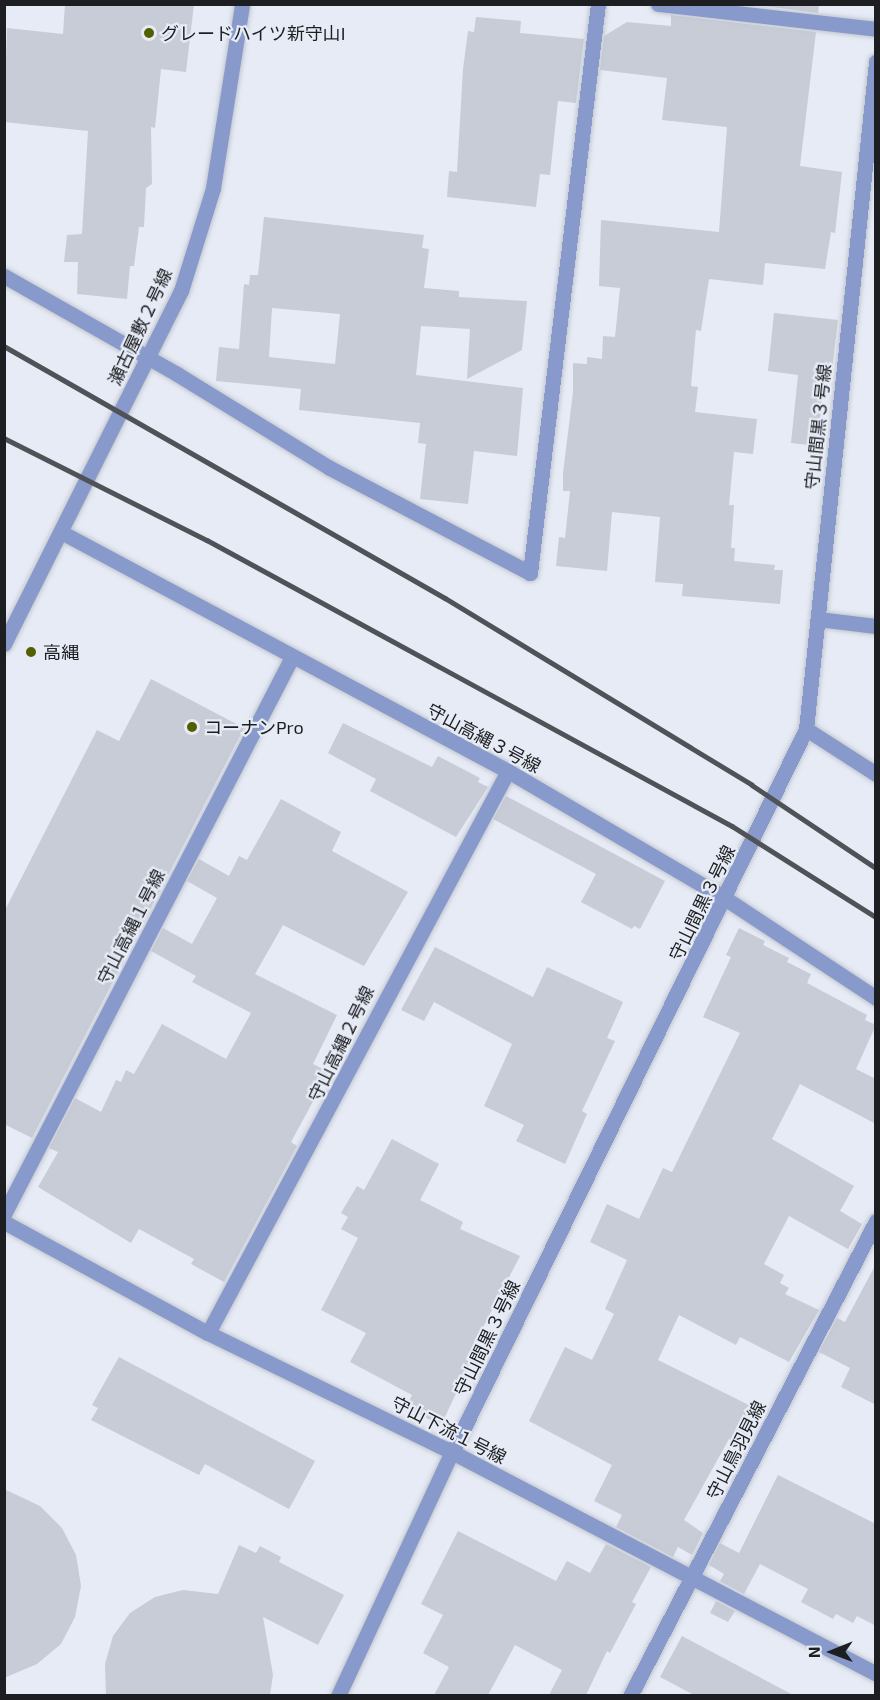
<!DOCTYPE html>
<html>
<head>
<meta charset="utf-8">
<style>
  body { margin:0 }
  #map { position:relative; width:880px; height:1700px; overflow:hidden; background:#e6ebf5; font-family:"Exo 2","Noto Sans JP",sans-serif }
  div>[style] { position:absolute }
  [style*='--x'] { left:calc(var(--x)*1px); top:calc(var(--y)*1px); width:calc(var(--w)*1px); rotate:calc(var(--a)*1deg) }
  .building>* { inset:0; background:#c7ccd6 }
  .roads { filter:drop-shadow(0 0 2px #c2c6cf) drop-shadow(0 0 2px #c2c6cf) }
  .minor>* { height:15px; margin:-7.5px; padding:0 7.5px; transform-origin:7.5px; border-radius:7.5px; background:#889acb }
  .rail>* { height:4.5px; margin:-2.25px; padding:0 2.25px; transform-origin:2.25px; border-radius:2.25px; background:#4f5257 }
  .dots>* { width:16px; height:16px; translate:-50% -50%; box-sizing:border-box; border:3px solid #e6ebf5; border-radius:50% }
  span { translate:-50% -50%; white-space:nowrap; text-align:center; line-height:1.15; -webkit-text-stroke:4.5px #e6ebf5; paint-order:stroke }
  .poi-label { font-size:18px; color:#1c1e21 }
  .left { translate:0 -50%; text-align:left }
  .street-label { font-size:18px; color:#1c1e21 }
  .frame { position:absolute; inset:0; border:6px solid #1c1e21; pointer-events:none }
  .north { position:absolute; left:802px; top:1622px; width:60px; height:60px; -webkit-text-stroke:4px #e6ebf5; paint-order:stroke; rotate:269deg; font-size:16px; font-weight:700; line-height:24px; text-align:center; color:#1c1e21 }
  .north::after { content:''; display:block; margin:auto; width:21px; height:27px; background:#1c1e21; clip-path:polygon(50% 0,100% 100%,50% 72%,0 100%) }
</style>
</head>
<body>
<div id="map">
  <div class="building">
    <div style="clip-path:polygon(65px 4px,194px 4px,186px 72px,161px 69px,155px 128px,151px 127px,152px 184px,146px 188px,144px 227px,139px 227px,134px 266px,130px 266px,127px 299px,77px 294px,78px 262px,64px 262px,67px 235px,82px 234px,88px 131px,4px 122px,7px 28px,63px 34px)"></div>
    <div style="clip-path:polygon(748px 4px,819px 4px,818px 13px)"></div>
    <div style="clip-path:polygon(671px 15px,816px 32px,800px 166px,842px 172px,835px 233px,831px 232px,825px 269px,765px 263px,763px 285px,709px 279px,701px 331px,696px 330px,691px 386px,698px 387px,695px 412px,757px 419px,753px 454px,734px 452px,729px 505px,734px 505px,731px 548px,735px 548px,734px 561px,775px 565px,774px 570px,783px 570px,780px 604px,682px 596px,683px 584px,655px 582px,660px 517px,612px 512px,607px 571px,556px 566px,559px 537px,565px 538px,570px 491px,563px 491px,563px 473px,573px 392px,573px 363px,587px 364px,587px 357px,602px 359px,603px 336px,615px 337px,620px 288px,599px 286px,601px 220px,719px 232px,727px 127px,662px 120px,667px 78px,600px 70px,604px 36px,627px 22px,671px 26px)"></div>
    <div style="clip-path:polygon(476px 17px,521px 21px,520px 33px,584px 39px,576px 103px,558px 101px,550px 175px,540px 174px,536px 207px,447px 197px,449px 171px,457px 172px,463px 69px,468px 31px,474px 32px)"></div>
    <div style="clip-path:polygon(evenodd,264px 217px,424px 235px,422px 248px,429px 249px,424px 288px,459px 291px,459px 297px,527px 301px,522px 350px,467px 379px,470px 329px,421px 326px,416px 375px,523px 388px,517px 456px,474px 451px,468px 504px,420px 499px,426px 444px,418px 443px,420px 423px,299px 410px,301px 389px,216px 381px,219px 347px,239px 349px,244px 284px,249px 285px,250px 275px,258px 275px,264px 217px,272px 308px,340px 314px,335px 364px,269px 357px,272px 308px)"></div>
    <div style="clip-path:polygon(774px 313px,838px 320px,831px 378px,824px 377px,818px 446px,791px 443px,798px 375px,768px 371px)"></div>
    <div style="clip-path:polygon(151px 679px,244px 728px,32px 1138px,4px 1124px,4px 912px,97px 730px,119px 741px)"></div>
    <div style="clip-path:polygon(343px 723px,432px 767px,438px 756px,480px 778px,478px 782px,488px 787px,456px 837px,370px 791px,376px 779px,328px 753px)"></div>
    <div style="clip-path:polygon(506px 796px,665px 881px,640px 929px,634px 926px,632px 929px,581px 902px,596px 874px,493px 819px)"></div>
    <div style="clip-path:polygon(281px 799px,341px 832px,332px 851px,408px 892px,364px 966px,283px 925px,255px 974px,337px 1015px,313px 1064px,329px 1072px,291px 1142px,297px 1146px,224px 1282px,191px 1264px,194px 1259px,139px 1229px,131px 1243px,38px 1187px,58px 1152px,49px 1148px,75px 1098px,101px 1112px,116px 1080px,121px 1082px,126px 1070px,134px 1074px,162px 1024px,226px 1059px,251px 1013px,192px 982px,196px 976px,151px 951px,163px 928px,192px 944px,217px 898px,187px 881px,199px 859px,229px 876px,239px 856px,247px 860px)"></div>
    <div style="clip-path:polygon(739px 928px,765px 941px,763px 945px,789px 958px,787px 962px,811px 974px,807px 983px,867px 1015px,865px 1020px,876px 1025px,856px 1069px,876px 1079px,876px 1124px,800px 1084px,772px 1139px,854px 1186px,840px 1211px,862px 1224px,848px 1249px,789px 1216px,764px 1264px,784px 1275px,780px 1283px,789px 1288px,785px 1294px,819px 1310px,789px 1362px,740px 1337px,736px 1345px,679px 1315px,658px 1360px,759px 1410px,741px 1445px,729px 1439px,684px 1520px,703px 1533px,692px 1555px,678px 1547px,673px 1557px,616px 1527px,622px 1515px,594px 1501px,612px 1465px,529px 1421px,565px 1347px,592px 1360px,614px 1314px,605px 1309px,627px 1260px,590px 1242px,607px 1204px,639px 1219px,663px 1168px,672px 1172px,740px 1033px,703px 1017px,731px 957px,726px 955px)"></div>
    <div style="clip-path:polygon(435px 947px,533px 997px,547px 967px,623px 1002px,607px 1038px,615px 1041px,582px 1111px,587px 1114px,565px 1164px,516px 1141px,524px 1125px,484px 1106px,512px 1044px,434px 1002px,424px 1021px,401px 1010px)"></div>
    <div style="clip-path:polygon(392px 1139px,439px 1164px,420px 1200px,463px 1222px,460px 1229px,520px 1256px,466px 1360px,471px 1362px,441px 1425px,406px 1408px,412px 1395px,350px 1362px,366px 1333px,321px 1310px,358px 1238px,341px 1229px,348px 1217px,341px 1213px,357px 1186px,364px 1190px)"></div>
    <div style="clip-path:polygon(876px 1264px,876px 1405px,841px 1387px,850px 1368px,819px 1352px,837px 1318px,845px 1322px)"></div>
    <div style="clip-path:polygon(119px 1357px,315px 1461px,289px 1509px,205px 1464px,199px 1475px,91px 1420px,98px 1408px,92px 1405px)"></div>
    <div style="clip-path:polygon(778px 1475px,876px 1524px,876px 1626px,857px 1616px,853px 1623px,836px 1614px,833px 1619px,801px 1602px,808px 1589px,760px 1564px,744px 1594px,720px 1581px,724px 1574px,709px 1565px,720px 1543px,739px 1553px)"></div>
    <div style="clip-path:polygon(4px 1489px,40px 1506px,62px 1528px,76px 1555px,81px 1586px,75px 1617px,61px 1644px,37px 1664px,4px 1678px)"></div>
    <div style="clip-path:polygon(458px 1531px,556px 1581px,567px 1561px,590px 1573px,606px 1544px,651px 1567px,632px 1602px,636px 1604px,610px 1653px,607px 1651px,586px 1695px,549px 1695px,562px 1670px,515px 1645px,488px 1695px,434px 1695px,449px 1667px,423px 1653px,443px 1615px,421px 1604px)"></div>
    <div style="clip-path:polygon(239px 1545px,256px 1553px,260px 1546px,281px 1557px,279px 1562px,344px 1595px,318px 1645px,263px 1617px,273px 1675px,270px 1695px,106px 1695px,105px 1664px,113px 1636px,130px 1613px,155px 1597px,183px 1590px,218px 1594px)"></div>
    <div style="clip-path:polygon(716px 1601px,735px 1611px,728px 1622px,710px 1613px)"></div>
    <div style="clip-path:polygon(682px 1636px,793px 1695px,694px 1695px,660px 1677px)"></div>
  </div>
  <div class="roads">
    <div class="minor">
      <div style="--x:658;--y:4;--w:219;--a:6.5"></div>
      <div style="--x:4;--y:276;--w:199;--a:29.5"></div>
      <div style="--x:177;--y:374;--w:177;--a:31.6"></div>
      <div style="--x:328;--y:467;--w:228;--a:27.7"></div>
      <div style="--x:530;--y:573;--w:573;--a:-83.19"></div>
      <div style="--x:61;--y:532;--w:507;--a:28.13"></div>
      <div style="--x:508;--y:771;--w:253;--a:30.4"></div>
      <div style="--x:726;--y:899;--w:180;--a:33.4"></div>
      <div style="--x:818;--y:619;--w:58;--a:6.9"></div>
      <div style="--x:4;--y:644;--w:395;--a:-63.4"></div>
      <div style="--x:181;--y:291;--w:108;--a:-72.7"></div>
      <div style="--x:213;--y:188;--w:186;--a:-81"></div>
      <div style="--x:806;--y:729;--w:83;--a:32.7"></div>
      <div style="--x:4;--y:1214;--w:627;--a:-62.66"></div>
      <div style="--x:4;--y:1222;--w:232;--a:28.6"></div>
      <div style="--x:208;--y:1333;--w:271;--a:26"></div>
      <div style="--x:452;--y:1452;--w:479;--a:27.6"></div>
      <div style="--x:208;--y:1333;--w:637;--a:-61.91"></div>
      <div style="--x:338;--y:1696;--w:269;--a:-65"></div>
      <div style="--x:452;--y:1452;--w:805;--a:-63.91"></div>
      <div style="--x:806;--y:729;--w:671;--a:-84.01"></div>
      <div style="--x:630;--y:1696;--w:535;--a:-62.62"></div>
    </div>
  </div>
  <div class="rail">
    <div style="--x:4;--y:346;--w:508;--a:29.74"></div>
    <div style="--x:445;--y:598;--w:359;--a:31.3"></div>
    <div style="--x:752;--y:785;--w:149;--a:33.8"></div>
    <div style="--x:4;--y:438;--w:227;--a:26.7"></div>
    <div style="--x:207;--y:540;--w:598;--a:28.58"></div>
    <div style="--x:732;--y:826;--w:170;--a:32.3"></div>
  </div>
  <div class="dots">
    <div style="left:149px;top:33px;background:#525f00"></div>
    <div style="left:31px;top:652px;background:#525f00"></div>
    <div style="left:192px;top:727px;background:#525f00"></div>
  </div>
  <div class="poi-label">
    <span class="left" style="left:161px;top:33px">グレードハイツ新守山I</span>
    <span class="left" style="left:43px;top:652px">高縄</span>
    <span class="left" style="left:204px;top:727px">コーナンPro</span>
  </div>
  <div class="street-label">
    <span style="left:140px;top:327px;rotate:-65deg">瀬古屋敷２号線</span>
    <span style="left:818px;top:427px;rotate:-84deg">守山間黒３号線</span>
    <span style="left:484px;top:738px;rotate:28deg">守山高縄３号線</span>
    <span style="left:702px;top:903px;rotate:-64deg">守山間黒３号線</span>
    <span style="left:131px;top:927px;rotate:-63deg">守山高縄１号線</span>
    <span style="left:341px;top:1044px;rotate:-64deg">守山高縄２号線</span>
    <span style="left:487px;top:1338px;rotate:-64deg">守山間黒３号線</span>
    <span style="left:449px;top:1430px;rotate:27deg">守山下流１号線</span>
    <span style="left:736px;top:1450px;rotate:-63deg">守山鳥羽見線</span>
  </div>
  <div class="frame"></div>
  <div class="north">N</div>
</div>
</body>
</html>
